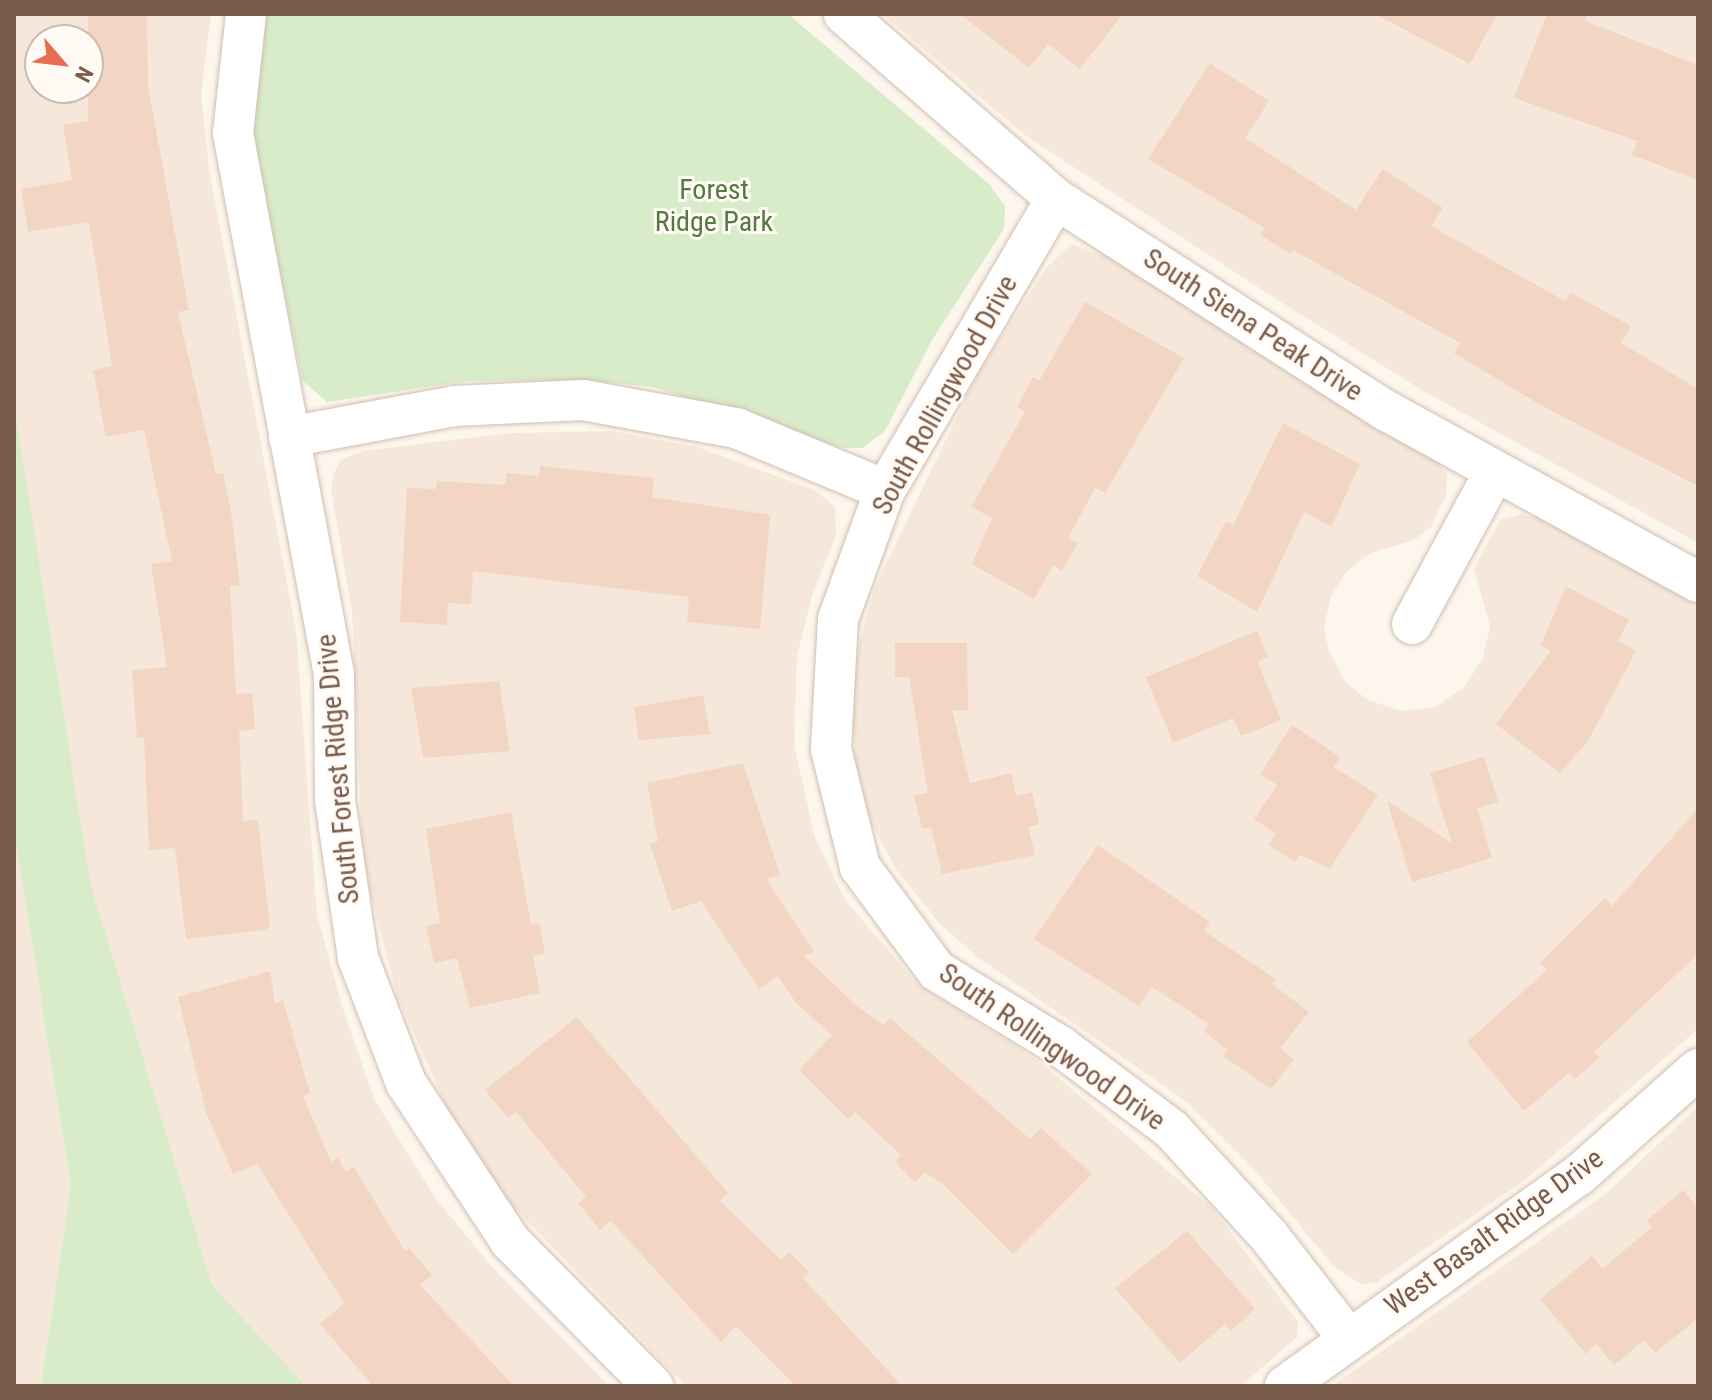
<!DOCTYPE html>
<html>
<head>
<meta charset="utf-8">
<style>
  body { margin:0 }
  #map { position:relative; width:1712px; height:1400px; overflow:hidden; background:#fdf6ec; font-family:"Roboto Condensed",sans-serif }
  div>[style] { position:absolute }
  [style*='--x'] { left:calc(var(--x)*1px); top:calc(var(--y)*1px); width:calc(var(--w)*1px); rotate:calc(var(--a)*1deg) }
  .residential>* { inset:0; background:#f5e8da }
  .green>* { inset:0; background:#d8ecc9 }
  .building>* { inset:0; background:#f3d5c3 }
  .roads { filter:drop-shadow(0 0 2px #d1beb0) drop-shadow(0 0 2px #d1beb0) }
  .street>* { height:40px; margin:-20px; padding:0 20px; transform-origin:20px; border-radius:20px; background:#fff }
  span { translate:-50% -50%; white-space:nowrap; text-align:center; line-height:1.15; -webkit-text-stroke:6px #fffaf3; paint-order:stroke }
  .park-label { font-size:28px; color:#537a41 }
  .street-label { font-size:28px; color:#7a5c4d }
  .frame { position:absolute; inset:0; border:16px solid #7a5c4d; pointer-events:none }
  .north { position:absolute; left:24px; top:24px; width:80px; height:80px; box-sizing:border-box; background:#fffaf3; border:2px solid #cabbb1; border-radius:50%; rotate:118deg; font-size:22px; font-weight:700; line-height:32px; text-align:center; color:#7a5c4d }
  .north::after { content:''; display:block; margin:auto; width:28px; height:36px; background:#e76f51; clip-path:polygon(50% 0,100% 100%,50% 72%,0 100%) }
</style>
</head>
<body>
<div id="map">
  <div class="residential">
    <div style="clip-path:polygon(evenodd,14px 14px,211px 14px,201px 95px,210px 175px,296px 630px,317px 915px,343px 1009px,374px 1099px,436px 1199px,494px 1269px,609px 1386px,306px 1386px,212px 1285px,91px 885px,14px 404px,14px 14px,40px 40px,88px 40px,88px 88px,40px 88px,40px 40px)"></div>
    <div style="clip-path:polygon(882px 14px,1698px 15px,1698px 543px,1425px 392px,1273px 297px,1026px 136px)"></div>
    <div style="clip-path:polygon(1071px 244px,1109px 257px,1434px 459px,1447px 474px,1446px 495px,1431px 527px,1414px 540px,1371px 553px,1347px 571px,1331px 596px,1324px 628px,1329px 651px,1345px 682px,1368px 700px,1401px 711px,1436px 707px,1465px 686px,1483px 658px,1490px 626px,1474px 568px,1500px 520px,1521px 514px,1547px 520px,1698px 604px,1698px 1029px,1525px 1180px,1377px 1282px,1361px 1284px,1333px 1266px,1253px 1168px,1187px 1102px,976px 956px,940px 924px,895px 868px,871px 822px,856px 767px,852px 715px,858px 648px,874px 589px,977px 375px,1047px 267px)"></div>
    <div style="clip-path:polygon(612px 431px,697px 447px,815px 490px,835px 507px,836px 535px,812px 595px,797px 656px,794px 745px,815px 838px,845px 900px,917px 983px,1040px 1062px,1214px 1210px,1298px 1322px,1297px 1337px,1241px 1386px,686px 1386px,507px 1200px,452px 1119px,397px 995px,363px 864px,352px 612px,331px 489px,334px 473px,341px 460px,363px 451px,511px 433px)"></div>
    <div style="clip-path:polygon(14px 832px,71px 1185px,41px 1386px,14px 1386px)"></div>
    <div style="clip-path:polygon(1698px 1106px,1698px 1386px,1332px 1386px,1607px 1193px)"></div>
  </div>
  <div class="green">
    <div style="clip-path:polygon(262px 14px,788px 14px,989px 184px,1005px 206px,1004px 229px,932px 340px,885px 431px,862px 448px,843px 448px,653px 387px,587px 380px,466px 381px,327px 402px,302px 380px,257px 157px,251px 110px)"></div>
    <div style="clip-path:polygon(14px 404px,91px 885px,212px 1285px,306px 1386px,41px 1386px,71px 1185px,14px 832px)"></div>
  </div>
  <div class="building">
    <div style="clip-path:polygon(88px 14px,147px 14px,148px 86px,189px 310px,178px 312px,216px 474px,223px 473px,231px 512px,240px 585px,230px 586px,236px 694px,252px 693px,255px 729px,239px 731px,243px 821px,258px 820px,270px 927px,264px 930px,186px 939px,175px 848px,149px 850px,144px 738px,137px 738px,132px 670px,167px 667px,151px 564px,172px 561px,144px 430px,106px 437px,93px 370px,112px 366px,89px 222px,28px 232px,21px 189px,72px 180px,63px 125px,88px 121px)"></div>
    <div style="clip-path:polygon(960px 14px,1123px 14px,1080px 69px,1048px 44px,1029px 68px)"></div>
    <div style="clip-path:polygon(1375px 14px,1497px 14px,1470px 64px)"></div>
    <div style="clip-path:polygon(1547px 14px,1587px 14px,1585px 21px,1698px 65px,1698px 180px,1632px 155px,1637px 141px,1514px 98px)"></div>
    <div style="clip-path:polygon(1210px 63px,1269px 101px,1245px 138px,1356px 210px,1383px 169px,1443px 208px,1431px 226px,1565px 301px,1570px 292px,1631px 326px,1621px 343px,1698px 389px,1698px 486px,1544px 407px,1454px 353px,1460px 343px,1293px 250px,1291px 254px,1260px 235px,1265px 228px,1148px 159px)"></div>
    <div style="clip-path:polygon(1085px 302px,1184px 358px,1105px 493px,1095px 488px,1068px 538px,1078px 543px,1062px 571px,1053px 565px,1034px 599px,972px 564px,992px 518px,971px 507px,1025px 412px,1017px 407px,1033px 377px,1039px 381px)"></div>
    <div style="clip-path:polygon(1283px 423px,1360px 464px,1331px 527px,1304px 512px,1257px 612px,1197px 576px,1226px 521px,1233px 525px)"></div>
    <div style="clip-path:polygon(540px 466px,654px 478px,652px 497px,770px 515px,760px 629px,687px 622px,689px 597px,473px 571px,471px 604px,448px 603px,447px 625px,400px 622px,407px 488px,436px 489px,437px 481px,505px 485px,507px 473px,539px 476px)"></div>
    <div style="clip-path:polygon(1566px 586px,1629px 620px,1618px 641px,1636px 651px,1588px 741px,1560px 773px,1496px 724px,1551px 651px,1541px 645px)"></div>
    <div style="clip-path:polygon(1257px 631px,1268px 657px,1258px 662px,1281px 720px,1241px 736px,1233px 718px,1173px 743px,1146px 677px)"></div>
    <div style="clip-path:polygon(895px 643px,967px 643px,968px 710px,952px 710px,970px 783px,1011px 773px,1016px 796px,1032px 792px,1039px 824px,1028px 827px,1035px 855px,942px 874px,931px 827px,922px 829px,914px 796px,928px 793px,909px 677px,895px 677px)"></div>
    <div style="clip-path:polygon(499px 681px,510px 751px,423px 758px,411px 688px)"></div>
    <div style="clip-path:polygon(703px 695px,710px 734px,639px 740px,634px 707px)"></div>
    <div style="clip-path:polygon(1292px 725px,1340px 757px,1334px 767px,1378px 795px,1330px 868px,1300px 855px,1295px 862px,1269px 845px,1276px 834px,1254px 819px,1277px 785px,1260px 774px)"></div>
    <div style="clip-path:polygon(1484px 757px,1498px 802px,1477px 808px,1492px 858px,1412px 882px,1387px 801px,1452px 843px,1430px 773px)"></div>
    <div style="clip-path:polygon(743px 763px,780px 875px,766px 879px,814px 952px,804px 956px,857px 1006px,884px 1025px,890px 1018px,1030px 1139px,1041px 1128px,1092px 1174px,1013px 1254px,946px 1187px,925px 1172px,915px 1182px,895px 1162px,901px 1155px,855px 1112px,848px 1119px,799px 1070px,832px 1035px,796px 1003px,778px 976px,759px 989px,701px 901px,672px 911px,650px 844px,658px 841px,647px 783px)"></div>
    <div style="clip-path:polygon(1698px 808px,1698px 954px,1594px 1052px,1599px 1058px,1575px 1079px,1570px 1072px,1524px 1111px,1467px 1042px,1547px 970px,1540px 963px,1605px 898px,1612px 906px)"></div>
    <div style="clip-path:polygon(511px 812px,531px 925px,539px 923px,545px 953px,533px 956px,540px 993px,470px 1008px,457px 958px,434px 963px,426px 926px,440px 923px,426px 829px)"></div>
    <div style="clip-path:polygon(1098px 845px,1210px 922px,1204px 931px,1276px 979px,1272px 984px,1309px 1012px,1280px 1048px,1294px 1059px,1271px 1089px,1223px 1056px,1227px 1050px,1204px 1031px,1209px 1024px,1152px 987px,1139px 1006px,1034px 939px)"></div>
    <div style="clip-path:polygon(270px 971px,275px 1003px,283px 1000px,310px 1093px,303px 1096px,331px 1162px,338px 1158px,346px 1172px,354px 1167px,405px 1251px,409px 1248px,432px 1275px,420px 1285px,514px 1386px,373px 1386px,320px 1324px,344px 1303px,257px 1164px,233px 1174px,206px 1112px,178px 997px)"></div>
    <div style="clip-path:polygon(577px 1017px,728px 1193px,720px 1201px,781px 1260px,789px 1252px,809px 1272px,803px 1278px,902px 1386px,796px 1386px,736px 1326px,721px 1342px,611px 1221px,600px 1230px,578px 1203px,586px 1197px,516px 1112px,508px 1118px,485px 1090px)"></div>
    <div style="clip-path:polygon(1683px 1190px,1698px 1208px,1698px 1318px,1655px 1353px,1644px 1340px,1614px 1365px,1596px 1344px,1586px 1354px,1540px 1299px,1592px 1256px,1602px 1269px,1652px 1227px,1647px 1220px)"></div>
    <div style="clip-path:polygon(1187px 1231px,1255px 1309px,1231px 1331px,1225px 1324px,1180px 1363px,1115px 1288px)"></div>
  </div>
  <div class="roads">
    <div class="street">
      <div style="--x:246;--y:14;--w:120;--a:96.2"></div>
      <div style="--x:233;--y:133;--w:550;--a:79.43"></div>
      <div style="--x:334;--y:674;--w:126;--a:89.5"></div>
      <div style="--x:335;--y:800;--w:160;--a:81.7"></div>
      <div style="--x:358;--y:958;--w:134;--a:69"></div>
      <div style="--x:406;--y:1083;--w:189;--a:56.6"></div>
      <div style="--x:510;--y:1241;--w:204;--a:45.4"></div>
      <div style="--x:844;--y:14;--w:281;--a:41.1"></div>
      <div style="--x:1056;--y:199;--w:391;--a:32.7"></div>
      <div style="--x:1385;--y:410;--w:357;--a:28.8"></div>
      <div style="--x:1056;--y:199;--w:338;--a:120.4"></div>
      <div style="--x:885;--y:490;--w:137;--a:110"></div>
      <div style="--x:838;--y:619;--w:130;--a:93.1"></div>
      <div style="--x:831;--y:749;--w:122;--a:76.2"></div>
      <div style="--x:860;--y:867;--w:129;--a:53.5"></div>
      <div style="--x:937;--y:971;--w:144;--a:31.4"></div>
      <div style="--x:1060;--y:1046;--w:139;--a:36.8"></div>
      <div style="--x:1171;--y:1129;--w:145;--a:47.5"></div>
      <div style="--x:1269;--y:1236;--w:128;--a:52.3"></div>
      <div style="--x:289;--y:437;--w:168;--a:-10.6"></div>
      <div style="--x:454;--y:406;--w:129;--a:-2.7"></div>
      <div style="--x:583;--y:400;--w:156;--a:10.4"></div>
      <div style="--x:736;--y:428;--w:161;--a:22.6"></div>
      <div style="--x:1412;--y:624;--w:172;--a:-61.5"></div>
      <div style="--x:1285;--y:1386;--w:362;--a:-35.7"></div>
      <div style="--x:1579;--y:1175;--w:159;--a:-41.7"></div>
    </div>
  </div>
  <div class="park-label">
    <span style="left:714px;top:206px">Forest<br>Ridge Park</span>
  </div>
  <div class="street-label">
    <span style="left:1253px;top:325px;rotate:33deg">South Siena Peak Drive</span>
    <span style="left:945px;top:395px;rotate:-61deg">South Rollingwood Drive</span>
    <span style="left:338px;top:769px;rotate:-95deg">South Forest Ridge Drive</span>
    <span style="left:1052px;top:1047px;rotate:35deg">South Rollingwood Drive</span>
    <span style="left:1494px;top:1232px;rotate:-36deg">West Basalt Ridge Drive</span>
  </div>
  <div class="frame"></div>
  <div class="north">N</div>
</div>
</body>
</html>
